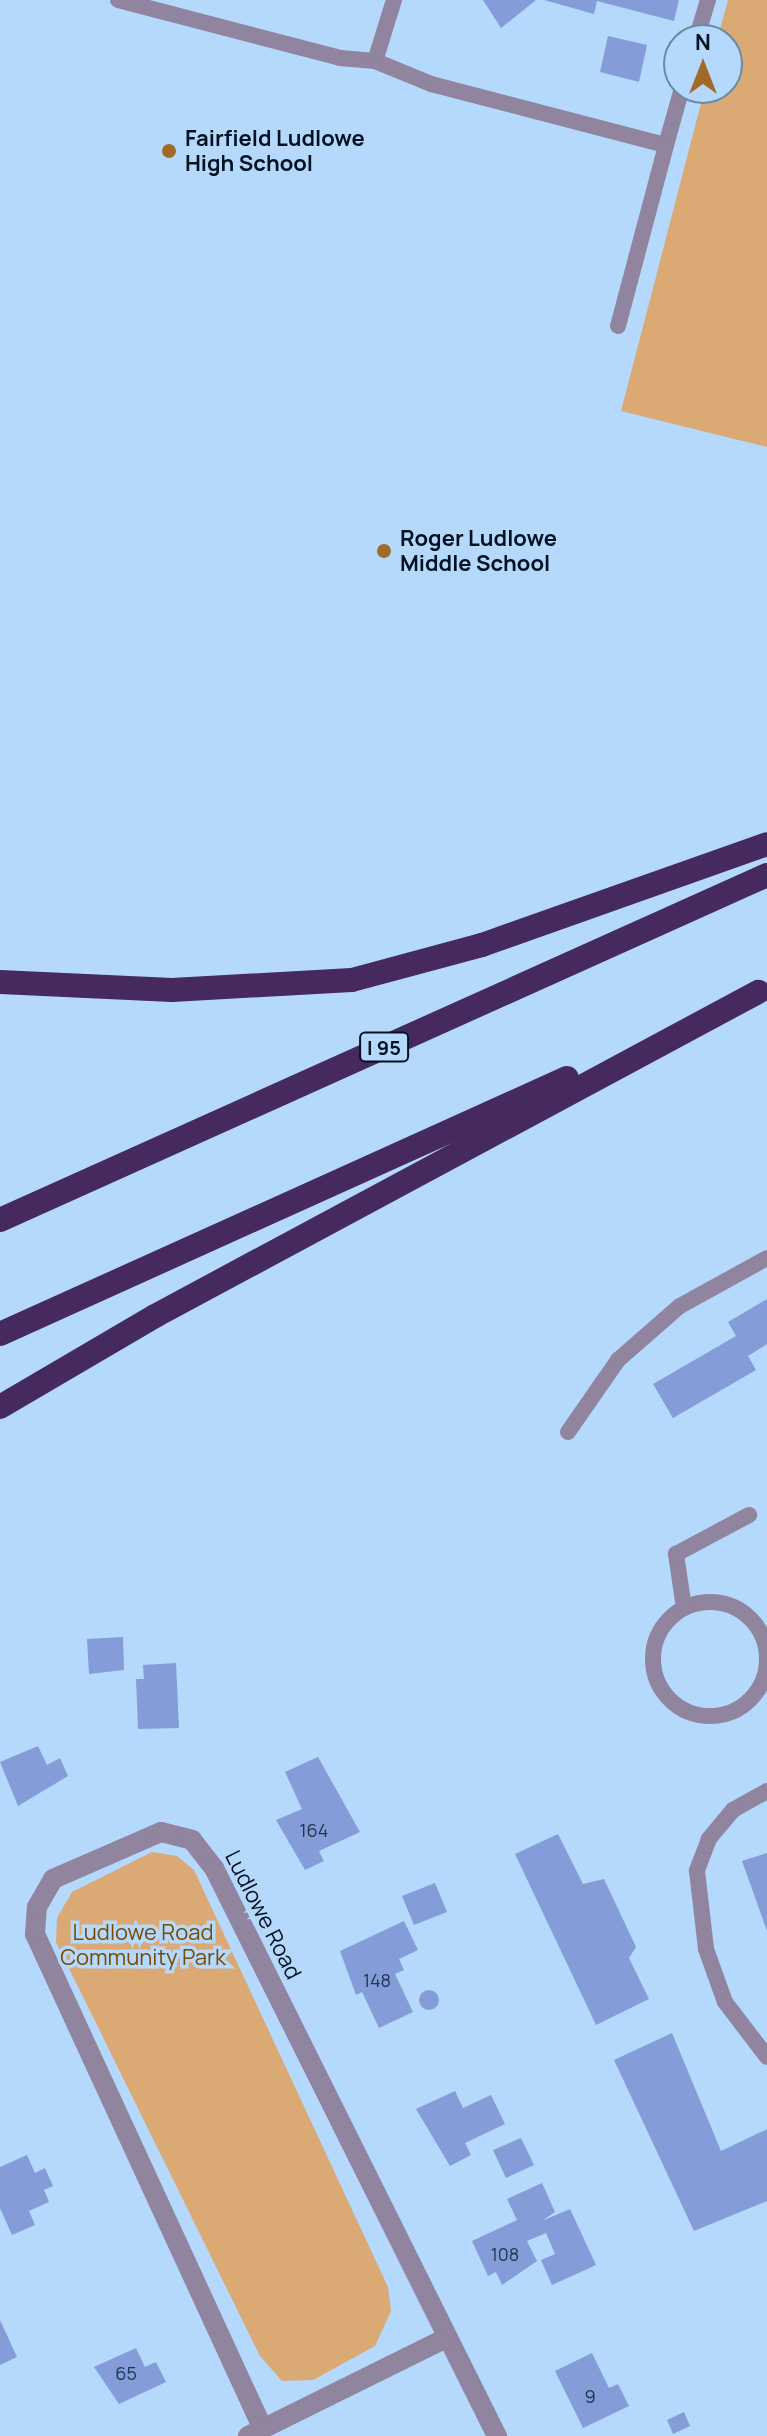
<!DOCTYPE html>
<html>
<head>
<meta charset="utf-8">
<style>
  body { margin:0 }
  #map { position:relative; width:767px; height:2436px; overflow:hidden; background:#b4d9fc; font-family:Manrope,sans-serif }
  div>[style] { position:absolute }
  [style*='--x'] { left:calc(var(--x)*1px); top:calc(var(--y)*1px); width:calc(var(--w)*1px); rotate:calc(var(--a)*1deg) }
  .green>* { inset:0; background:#dba974 }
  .building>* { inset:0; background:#849cd8 }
  .round { border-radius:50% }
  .lane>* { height:16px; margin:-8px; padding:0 8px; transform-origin:8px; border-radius:8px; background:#91849e }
  .lane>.ring { margin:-8px; padding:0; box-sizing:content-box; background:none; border:16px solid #91849e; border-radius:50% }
  .street>* { height:20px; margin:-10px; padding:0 10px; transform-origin:10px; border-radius:10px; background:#91849e }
  .highway>* { height:24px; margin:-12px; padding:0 12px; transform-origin:12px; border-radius:12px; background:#46295e }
  .dots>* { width:22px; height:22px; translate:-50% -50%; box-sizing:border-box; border:4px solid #b4d9fc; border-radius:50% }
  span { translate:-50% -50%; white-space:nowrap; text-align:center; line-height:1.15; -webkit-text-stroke:7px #b4d9fc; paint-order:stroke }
  .number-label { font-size:18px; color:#22344e }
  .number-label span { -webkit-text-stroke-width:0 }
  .shield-label span { padding:2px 6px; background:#b4d9fc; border:2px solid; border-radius:6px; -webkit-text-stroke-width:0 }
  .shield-label { font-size:20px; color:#021120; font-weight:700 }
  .poi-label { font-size:22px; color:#021120; font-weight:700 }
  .left { translate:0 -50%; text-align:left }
  .street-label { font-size:22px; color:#021120 }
  .park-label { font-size:22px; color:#794902 }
  .north { position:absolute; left:663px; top:24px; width:80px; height:80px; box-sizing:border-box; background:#b4d9fc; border:2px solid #6d89a4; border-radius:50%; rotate:0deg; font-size:22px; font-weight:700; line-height:32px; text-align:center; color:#021120 }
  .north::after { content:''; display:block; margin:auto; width:28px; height:36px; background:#a26a27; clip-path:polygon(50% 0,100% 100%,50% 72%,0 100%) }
</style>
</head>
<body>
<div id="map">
  <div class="green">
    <div style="clip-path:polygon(728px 0,767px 0,767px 447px,621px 411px,705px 88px,727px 88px,727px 40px,717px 40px)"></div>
    <div style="clip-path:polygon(152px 1852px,177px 1856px,194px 1870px,388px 2287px,391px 2311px,375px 2346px,313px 2380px,282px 2381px,260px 2356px,56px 1942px,57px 1918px,72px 1892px)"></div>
  </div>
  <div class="building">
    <div style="clip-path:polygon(483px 0,536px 0,501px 28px)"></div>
    <div style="clip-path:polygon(544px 0,679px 0,674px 21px,597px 1px,594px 14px)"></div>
    <div style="clip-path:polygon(608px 36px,647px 45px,639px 82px,600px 72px)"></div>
    <div style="clip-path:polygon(767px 1299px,767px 1344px,748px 1356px,756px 1370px,673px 1418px,653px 1384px,736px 1336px,728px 1322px)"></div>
    <div style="clip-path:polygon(123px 1637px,124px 1670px,89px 1674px,87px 1639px)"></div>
    <div style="clip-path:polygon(176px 1663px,179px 1728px,138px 1729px,136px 1679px,144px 1679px,143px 1665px)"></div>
    <div style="clip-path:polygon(38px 1746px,47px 1765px,60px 1758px,68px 1776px,18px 1806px,0 1762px)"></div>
    <div style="clip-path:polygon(318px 1757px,360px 1832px,319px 1851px,324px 1861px,305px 1870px,276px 1820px,302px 1809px,285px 1772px)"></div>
    <div style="clip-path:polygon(558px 1834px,583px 1884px,604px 1879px,636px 1947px,629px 1958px,649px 1999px,596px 2025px,515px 1854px)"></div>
    <div style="clip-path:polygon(767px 1853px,767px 1931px,742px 1861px)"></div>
    <div style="clip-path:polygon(435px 1883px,447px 1912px,414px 1925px,402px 1896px)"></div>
    <div style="clip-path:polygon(404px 1921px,418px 1950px,399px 1959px,404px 1970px,395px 1974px,413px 2012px,379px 2028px,362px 1992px,356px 1995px,340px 1951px)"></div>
    <div class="round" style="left:419px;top:1990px;width:20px;height:20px"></div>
    <div style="clip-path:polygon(672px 2033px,721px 2151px,767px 2129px,767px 2201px,694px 2231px,614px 2060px)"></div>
    <div style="clip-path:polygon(455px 2091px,463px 2108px,491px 2095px,505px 2124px,465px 2143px,471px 2155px,450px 2166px,416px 2109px)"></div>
    <div style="clip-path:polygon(521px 2138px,534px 2165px,506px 2178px,493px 2150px)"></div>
    <div style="clip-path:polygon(27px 2155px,35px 2173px,45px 2168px,53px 2186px,44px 2190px,49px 2202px,29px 2211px,35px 2225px,12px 2235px,0 2208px,0 2167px)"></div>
    <div style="clip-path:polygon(542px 2183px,555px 2212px,542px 2221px,570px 2209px,596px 2265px,552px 2285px,541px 2260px,555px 2254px,546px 2233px,527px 2241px,537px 2261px,502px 2285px,496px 2272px,488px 2276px,472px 2241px,517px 2220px,507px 2199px)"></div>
    <div style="clip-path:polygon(0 2320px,17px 2357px,0 2365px)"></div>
    <div style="clip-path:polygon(136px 2348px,145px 2367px,156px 2362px,166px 2382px,119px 2404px,94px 2367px)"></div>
    <div style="clip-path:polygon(592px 2353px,609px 2388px,618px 2384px,629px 2406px,583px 2428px,555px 2371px)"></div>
    <div style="clip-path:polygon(684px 2412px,690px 2426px,673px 2434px,667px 2420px)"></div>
  </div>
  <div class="lane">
    <div style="--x:118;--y:0;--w:229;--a:14.6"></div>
    <div style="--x:340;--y:58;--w:35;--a:5"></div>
    <div style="--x:375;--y:61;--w:61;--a:22.3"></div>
    <div style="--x:431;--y:84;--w:243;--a:14.6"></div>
    <div style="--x:666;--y:145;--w:59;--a:-74.3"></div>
    <div style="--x:696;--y:40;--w:42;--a:-73.3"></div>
    <div style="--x:375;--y:61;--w:64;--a:-72.7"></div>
    <div style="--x:618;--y:326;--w:187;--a:-75.1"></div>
    <div style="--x:568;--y:1432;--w:88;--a:-55.2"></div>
    <div style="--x:618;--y:1360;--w:82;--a:-41.1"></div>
    <div style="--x:680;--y:1306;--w:99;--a:-28.9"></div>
    <div class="ring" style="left:653px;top:1602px;width:98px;height:98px"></div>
    <div style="--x:684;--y:1608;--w:55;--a:-98.4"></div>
    <div style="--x:676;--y:1554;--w:83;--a:-28.1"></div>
    <div style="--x:767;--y:1791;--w:39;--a:151"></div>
    <div style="--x:733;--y:1810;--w:38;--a:130"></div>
    <div style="--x:709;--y:1839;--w:34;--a:111"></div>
    <div style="--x:697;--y:1871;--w:79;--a:83.4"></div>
    <div style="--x:706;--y:1949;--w:56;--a:70.3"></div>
    <div style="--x:725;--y:2002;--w:69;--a:52.6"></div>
  </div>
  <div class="street">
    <div style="--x:263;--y:2429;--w:545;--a:-114.73"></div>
    <div style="--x:35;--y:1934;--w:27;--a:-86"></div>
    <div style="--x:37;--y:1907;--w:32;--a:-60"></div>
    <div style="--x:53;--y:1879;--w:118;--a:-23.5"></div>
    <div style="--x:161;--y:1832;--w:32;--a:14"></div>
    <div style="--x:192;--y:1840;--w:36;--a:52"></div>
    <div style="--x:214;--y:1868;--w:635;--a:63.52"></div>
    <div style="--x:248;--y:2436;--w:221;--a:-26.3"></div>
  </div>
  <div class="highway">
    <div style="--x:0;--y:982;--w:172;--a:2.7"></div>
    <div style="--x:172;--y:990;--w:180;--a:-3.2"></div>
    <div style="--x:352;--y:980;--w:135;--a:-15.1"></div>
    <div style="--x:482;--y:945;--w:302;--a:-19.5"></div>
    <div style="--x:0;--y:1220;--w:841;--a:-24.22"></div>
    <div style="--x:0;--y:1334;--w:622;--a:-24.3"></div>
    <div style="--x:0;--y:1407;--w:180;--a:-30.4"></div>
    <div style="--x:155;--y:1316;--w:685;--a:-28.25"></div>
  </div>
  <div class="dots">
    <div style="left:169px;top:151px;background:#a26a27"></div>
    <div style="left:384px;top:551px;background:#a26a27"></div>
  </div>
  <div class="number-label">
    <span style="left:314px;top:1830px">164</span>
    <span style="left:377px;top:1980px">148</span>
    <span style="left:505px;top:2254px">108</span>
    <span style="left:126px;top:2373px">65</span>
    <span style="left:590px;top:2396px">9</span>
  </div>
  <div class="shield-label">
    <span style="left:384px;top:1047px">I 95</span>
  </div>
  <div class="poi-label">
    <span class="left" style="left:185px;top:151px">Fairfield Ludlowe<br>High School</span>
    <span class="left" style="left:400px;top:551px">Roger Ludlowe<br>Middle School</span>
  </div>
  <div class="street-label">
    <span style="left:263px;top:1915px;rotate:63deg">Ludlowe Road</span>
  </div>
  <div class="park-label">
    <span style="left:143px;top:1945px">Ludlowe Road<br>Community Park</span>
  </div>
  <div class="north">N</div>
</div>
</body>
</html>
